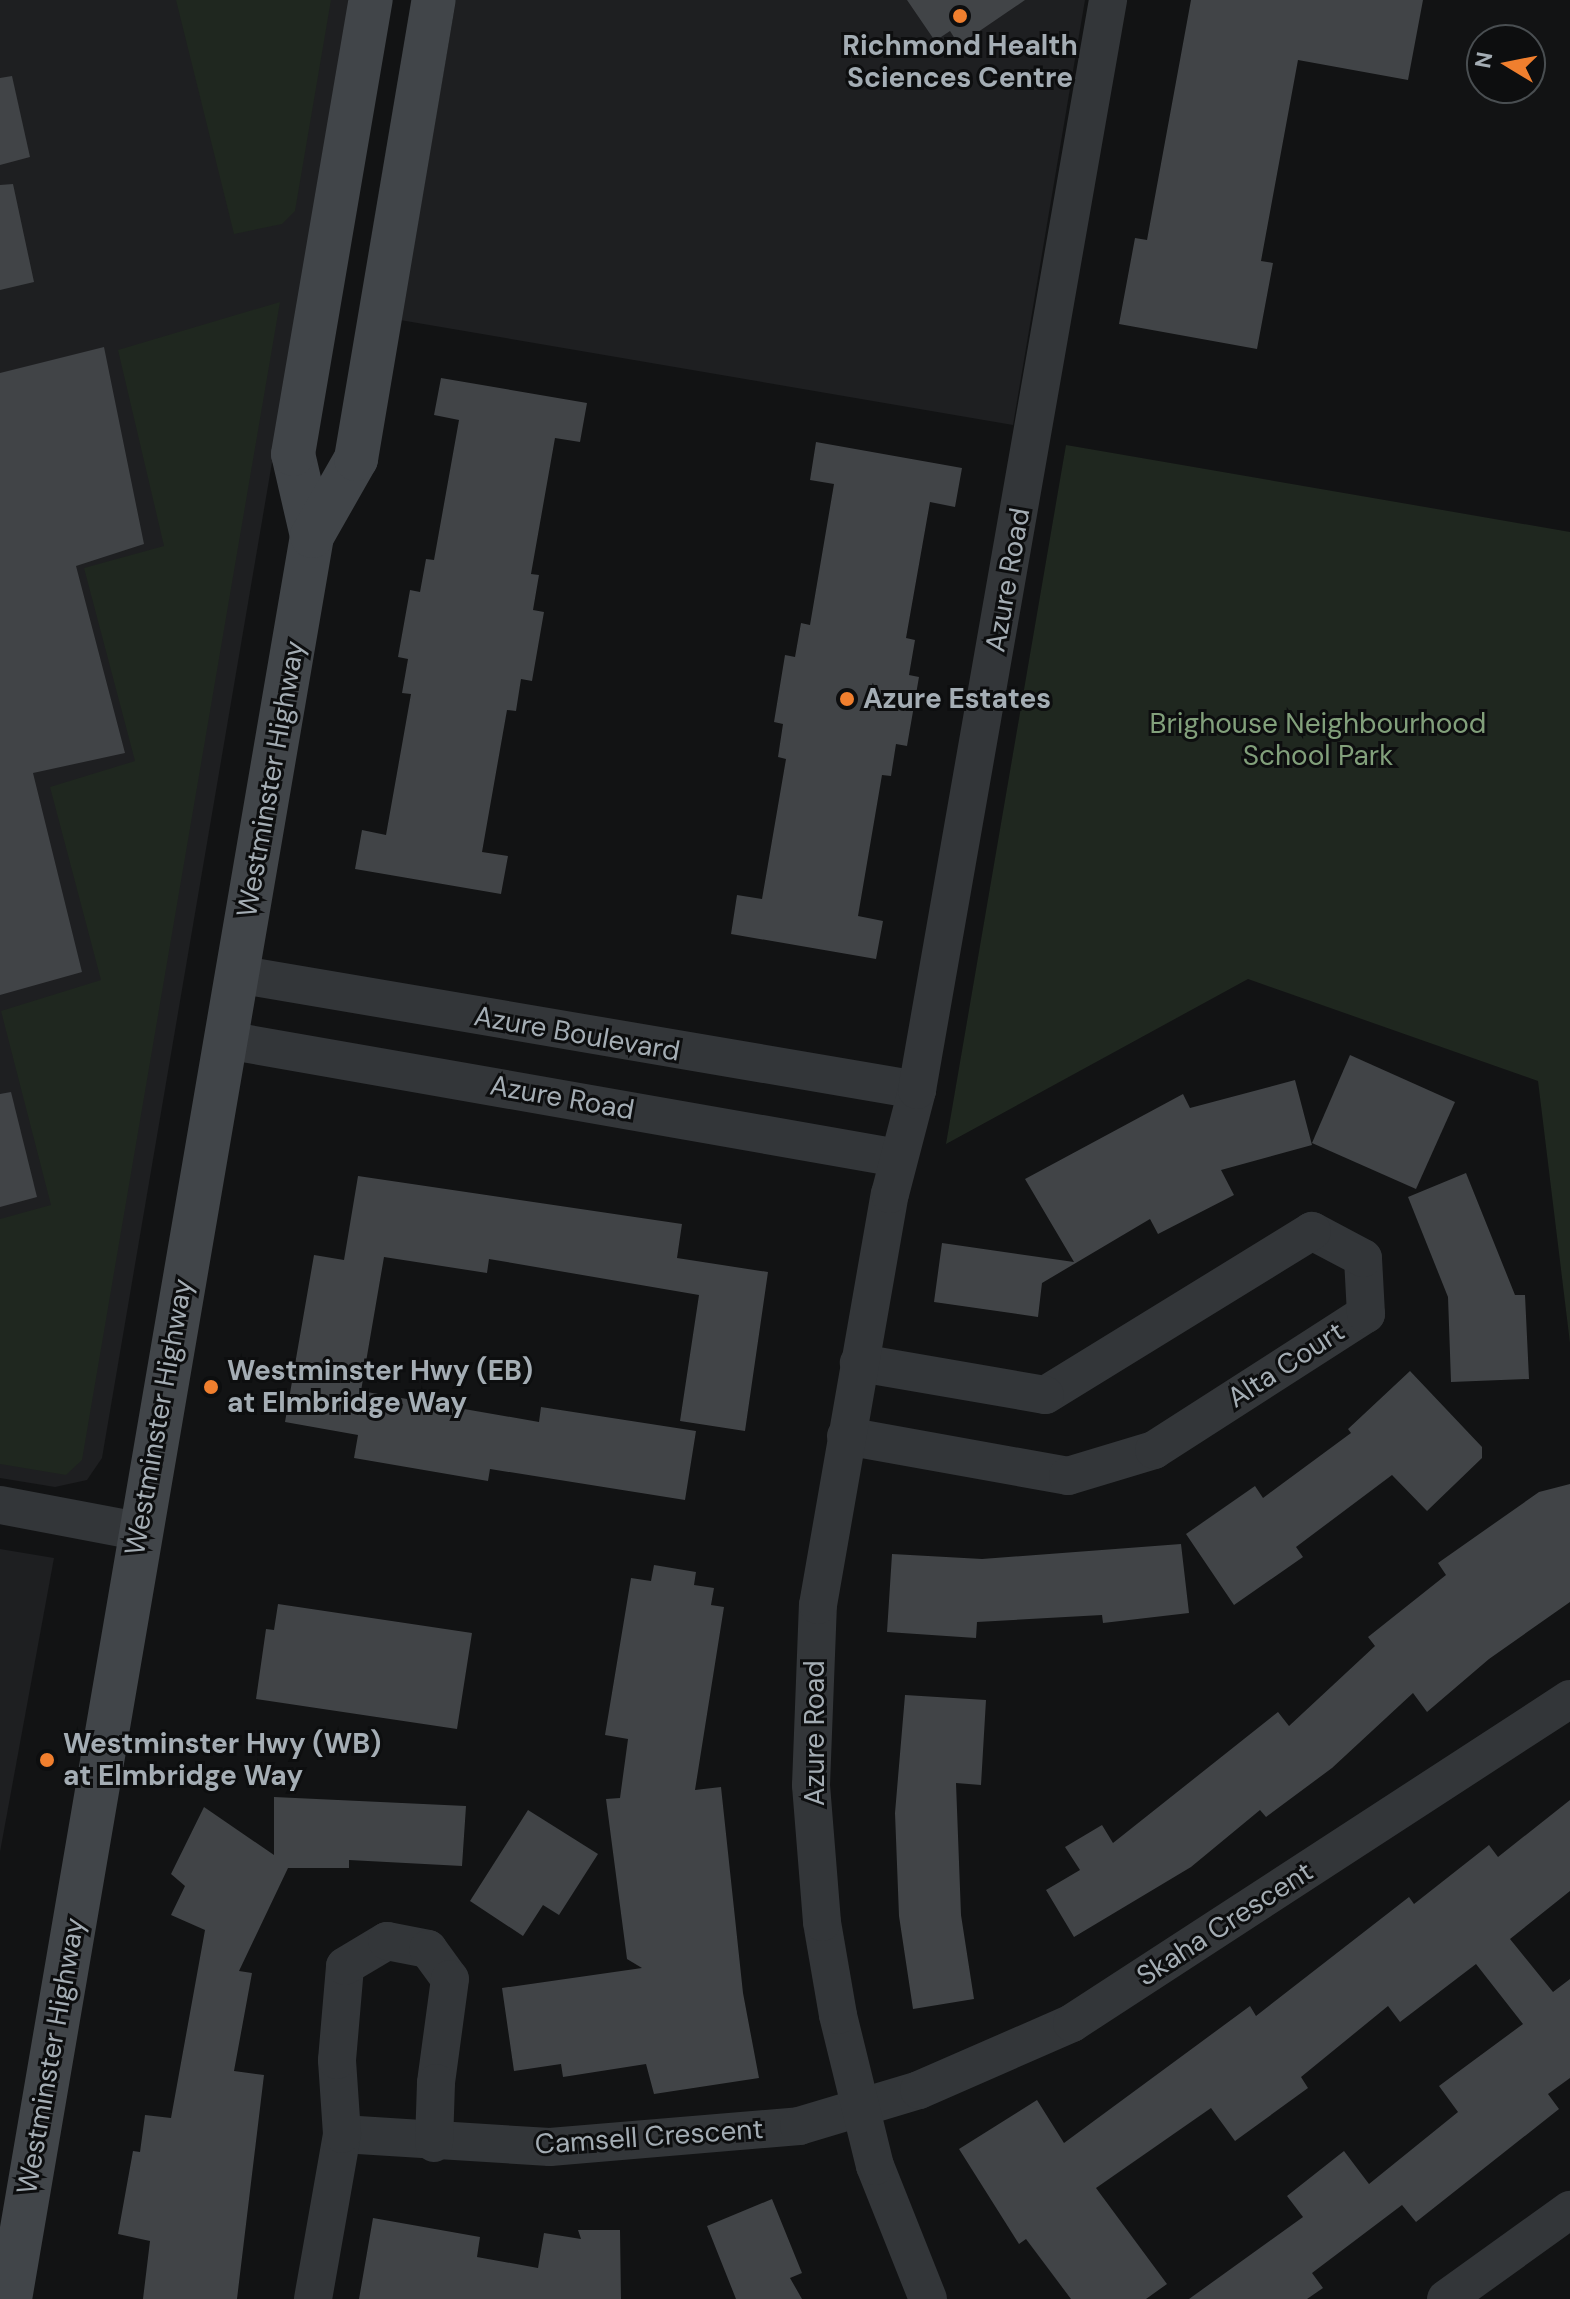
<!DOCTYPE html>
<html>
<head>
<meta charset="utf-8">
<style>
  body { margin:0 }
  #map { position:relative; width:1570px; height:2299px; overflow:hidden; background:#121314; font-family:"DM Sans",sans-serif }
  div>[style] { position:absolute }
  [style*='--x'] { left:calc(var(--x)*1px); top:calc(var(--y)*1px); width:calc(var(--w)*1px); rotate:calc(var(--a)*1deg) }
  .built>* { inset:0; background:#1e1f21 }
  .green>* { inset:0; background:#1f271f }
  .building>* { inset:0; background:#414447 }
  .minor>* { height:38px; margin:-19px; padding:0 19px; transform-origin:19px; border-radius:19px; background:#333639 }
  .secondary>* { height:44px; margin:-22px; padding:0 22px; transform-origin:22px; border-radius:22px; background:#414549 }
  .dots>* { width:22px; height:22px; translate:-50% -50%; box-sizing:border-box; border:4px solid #0d0e0f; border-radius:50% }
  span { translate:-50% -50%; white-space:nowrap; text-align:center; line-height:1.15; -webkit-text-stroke:6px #0d0e0f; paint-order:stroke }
  .poi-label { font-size:28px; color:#a4adb4; font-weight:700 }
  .left { translate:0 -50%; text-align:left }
  .street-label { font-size:28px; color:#a4adb4 }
  .park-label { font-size:28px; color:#82a07b }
  .north { position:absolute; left:1466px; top:24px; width:80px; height:80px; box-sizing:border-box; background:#0d0e0f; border:2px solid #494e51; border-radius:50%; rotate:280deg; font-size:22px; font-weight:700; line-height:32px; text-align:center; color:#a4adb4 }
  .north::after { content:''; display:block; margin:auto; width:28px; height:36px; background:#f07f2e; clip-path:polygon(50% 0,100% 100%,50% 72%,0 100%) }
</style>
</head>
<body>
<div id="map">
  <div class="built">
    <div style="clip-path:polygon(0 0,351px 0,102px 1458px,87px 1480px,55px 1487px,0 1478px)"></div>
    <div style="clip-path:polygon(456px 0,1085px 0,1013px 425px,400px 320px)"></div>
    <div style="clip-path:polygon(0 1549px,54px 1558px,0 1852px)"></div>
  </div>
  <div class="green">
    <div style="clip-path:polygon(176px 0,331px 0,295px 211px,282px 224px,234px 234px)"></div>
    <div style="clip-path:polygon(280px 302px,82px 1460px,66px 1475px,0 1464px,0 1219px,51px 1205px,1px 1011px,101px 980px,50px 787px,135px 761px,84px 568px,164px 546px,118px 350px)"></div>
    <div style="clip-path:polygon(1066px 445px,1570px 532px,1570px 1343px,1538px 1081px,1248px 979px,946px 1144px)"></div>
  </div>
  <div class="building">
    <div style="clip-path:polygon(907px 0,1025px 0,959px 45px,950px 31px,935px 41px)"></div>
    <div style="clip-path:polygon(1191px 0,1423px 0,1408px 80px,1298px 60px,1261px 261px,1273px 263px,1257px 349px,1119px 324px,1135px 238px,1147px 240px)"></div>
    <div style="clip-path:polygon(12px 76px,30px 157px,0 165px,0 78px)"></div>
    <div style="clip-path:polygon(13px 184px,34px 282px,0 290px,0 185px)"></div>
    <div style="clip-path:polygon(104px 347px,144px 544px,76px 566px,125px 753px,33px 773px,82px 972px,0 995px,0 373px)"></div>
    <div style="clip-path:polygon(441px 378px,587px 403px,580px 442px,555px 438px,531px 574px,539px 575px,533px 610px,544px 612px,532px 681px,521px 679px,516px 711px,507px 710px,482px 852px,508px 856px,501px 894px,355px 869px,362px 830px,386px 835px,411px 694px,402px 693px,408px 659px,398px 657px,410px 590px,420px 592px,426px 559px,434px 560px,459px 420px,434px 415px)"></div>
    <div style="clip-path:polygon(816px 442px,962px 468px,955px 507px,930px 502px,906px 638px,915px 640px,909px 675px,919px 677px,907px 746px,896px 744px,891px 776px,882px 775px,858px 916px,883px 921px,876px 959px,731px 934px,737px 895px,762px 899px,786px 759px,778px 757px,783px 724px,774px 722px,785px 655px,795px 657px,801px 623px,810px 625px,834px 484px,810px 480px)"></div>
    <div style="clip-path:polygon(1350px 1055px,1455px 1102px,1416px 1189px,1312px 1143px)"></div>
    <div style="clip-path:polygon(1295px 1080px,1312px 1145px,1221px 1170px,1234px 1195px,1158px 1234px,1150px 1219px,1042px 1283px,1038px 1317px,934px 1302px,942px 1243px,1074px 1262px,1025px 1179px,1183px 1094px,1190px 1108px)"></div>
    <div style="clip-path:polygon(11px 1092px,37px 1197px,0 1207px,0 1094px)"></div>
    <div style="clip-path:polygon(1466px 1173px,1515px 1295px,1525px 1295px,1529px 1379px,1451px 1382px,1448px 1297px,1408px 1197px)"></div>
    <div style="clip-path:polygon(358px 1176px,682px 1224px,677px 1258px,768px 1272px,745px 1431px,680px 1421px,699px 1295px,489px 1259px,487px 1273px,384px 1257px,361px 1391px,539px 1422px,541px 1407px,696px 1431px,685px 1500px,490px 1469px,488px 1481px,354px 1458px,358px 1435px,285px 1422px,314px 1255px,344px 1260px)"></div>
    <div style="clip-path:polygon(1410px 1371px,1482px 1447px,1482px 1458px,1427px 1511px,1392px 1475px,1296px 1547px,1303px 1557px,1234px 1605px,1186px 1534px,1255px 1486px,1263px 1498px,1351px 1433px,1348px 1429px)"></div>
    <div style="clip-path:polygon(1570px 1484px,1570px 1602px,1489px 1659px,1427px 1712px,1413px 1693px,1332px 1768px,1266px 1817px,1260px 1810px,1191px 1867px,1074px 1937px,1046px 1890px,1080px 1870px,1065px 1847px,1102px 1825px,1113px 1843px,1278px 1712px,1289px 1726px,1375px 1646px,1368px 1637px,1446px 1575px,1438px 1563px,1539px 1492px)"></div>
    <div style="clip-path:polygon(1181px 1544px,1189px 1613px,1103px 1623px,1102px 1615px,977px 1622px,976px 1638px,887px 1632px,892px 1554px,982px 1559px)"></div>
    <div style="clip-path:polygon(654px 1565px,696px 1572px,694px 1585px,714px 1588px,711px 1605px,724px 1607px,695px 1790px,721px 1787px,743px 1993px,759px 2078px,654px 2094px,646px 2064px,563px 2077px,561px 2064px,514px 2071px,502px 1988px,642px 1968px,627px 1959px,606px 1799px,620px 1798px,628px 1739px,605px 1735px,631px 1578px,651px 1581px)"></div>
    <div style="clip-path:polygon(278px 1604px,472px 1633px,457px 1729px,256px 1699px,266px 1629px,274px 1630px)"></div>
    <div style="clip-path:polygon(905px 1695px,986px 1700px,981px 1785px,956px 1783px,961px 1915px,974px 1999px,913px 2009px,899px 1916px,895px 1813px)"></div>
    <div style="clip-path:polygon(274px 1797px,466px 1806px,462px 1866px,349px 1860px,349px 1868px,288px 1868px,239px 1971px,252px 1973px,234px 2071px,264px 2075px,237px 2299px,143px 2299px,150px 2241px,118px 2234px,133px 2151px,140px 2152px,145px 2115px,171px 2118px,205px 1930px,171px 1915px,185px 1886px,171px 1874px,204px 1807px,274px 1855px)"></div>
    <div style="clip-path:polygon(1570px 1800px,1570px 1891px,1510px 1939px,1553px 1992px,1570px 1979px,1570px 2078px,1548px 2094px,1559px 2109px,1416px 2222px,1402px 2205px,1312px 2273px,1323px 2288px,1307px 2299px,1189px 2299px,1303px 2217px,1287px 2196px,1344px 2151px,1369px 2184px,1458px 2112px,1439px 2086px,1523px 2024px,1476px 1964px,1400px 2022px,1388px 2006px,1301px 2077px,1308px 2088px,1235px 2141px,1211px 2108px,1096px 2188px,1167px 2284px,1146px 2299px,1071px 2299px,1026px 2239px,1019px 2244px,959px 2149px,1037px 2100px,1064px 2143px,1250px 2006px,1256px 2016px,1409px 1897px,1414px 1904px,1489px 1845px,1498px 1857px)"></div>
    <div style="clip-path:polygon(528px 1810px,598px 1854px,559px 1915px,543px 1905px,523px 1936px,470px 1901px)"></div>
    <div style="clip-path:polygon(772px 2199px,802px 2273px,790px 2278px,802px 2299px,736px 2299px,707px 2226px)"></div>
    <div style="clip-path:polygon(373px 2218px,480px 2237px,477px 2257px,538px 2268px,544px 2233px,581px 2239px,578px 2230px,620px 2230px,621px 2299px,359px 2299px)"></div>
  </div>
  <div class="minor">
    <div style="--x:237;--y:974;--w:690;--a:9.68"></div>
    <div style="--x:226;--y:1040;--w:682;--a:9.96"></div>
    <div style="--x:846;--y:1436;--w:226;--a:10.2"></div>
    <div style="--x:1068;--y:1476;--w:90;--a:-16.8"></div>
    <div style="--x:1154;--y:1450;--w:252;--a:-32.7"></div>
    <div style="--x:1366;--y:1314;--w:56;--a:-93.1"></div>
    <div style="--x:1363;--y:1258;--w:58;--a:-152.1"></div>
    <div style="--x:1312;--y:1231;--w:313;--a:148.4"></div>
    <div style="--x:1045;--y:1395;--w:189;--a:-170.2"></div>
    <div style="--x:0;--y:1505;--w:140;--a:10.7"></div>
    <div style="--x:342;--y:2134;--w:208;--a:3.6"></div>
    <div style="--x:550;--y:2147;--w:250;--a:-4.8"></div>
    <div style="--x:799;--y:2126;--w:125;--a:-16.7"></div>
    <div style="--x:919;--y:2090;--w:167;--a:-23.6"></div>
    <div style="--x:1072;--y:2023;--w:594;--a:-33.05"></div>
    <div style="--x:313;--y:2299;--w:168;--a:-80"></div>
    <div style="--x:342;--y:2134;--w:74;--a:-93.9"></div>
    <div style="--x:337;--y:2060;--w:94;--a:-85.1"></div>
    <div style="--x:345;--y:1966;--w:49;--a:-30.8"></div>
    <div style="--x:387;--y:1941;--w:42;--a:11"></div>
    <div style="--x:428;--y:1949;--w:37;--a:54"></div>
    <div style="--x:450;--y:1979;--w:105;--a:97.7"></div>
    <div style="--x:436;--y:2083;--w:60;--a:91.9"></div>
    <div style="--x:928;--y:2299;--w:143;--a:-111.7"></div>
    <div style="--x:875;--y:2166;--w:155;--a:-103.8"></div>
    <div style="--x:838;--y:2015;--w:94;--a:-99.8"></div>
    <div style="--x:822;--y:1922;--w:137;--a:-94.6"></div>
    <div style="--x:811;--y:1785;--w:180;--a:-87.8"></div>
    <div style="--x:818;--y:1605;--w:417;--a:-80.1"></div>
    <div style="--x:890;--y:1194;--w:107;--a:-75.4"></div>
    <div style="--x:917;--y:1090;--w:1107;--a:-80.06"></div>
    <div style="--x:1446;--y:2299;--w:153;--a:-35.7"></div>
  </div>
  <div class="secondary">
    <div style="--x:312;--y:536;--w:84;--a:-103"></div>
    <div style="--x:293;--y:454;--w:461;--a:-80.3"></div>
    <div style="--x:10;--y:2299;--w:1789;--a:-80.28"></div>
    <div style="--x:312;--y:536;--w:89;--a:-60.3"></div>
    <div style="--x:356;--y:459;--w:466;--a:-80.4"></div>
  </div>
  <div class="dots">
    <div style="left:960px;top:16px;background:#f07f2e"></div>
    <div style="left:847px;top:699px;background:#f07f2e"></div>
    <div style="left:211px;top:1387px;background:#f07f2e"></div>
    <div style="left:47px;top:1760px;background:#f07f2e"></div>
  </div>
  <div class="poi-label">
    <span style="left:960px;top:62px">Richmond Health<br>Sciences Centre</span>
    <span class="left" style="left:863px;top:699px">Azure Estates</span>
    <span class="left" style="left:227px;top:1387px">Westminster Hwy (EB)<br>at Elmbridge Way</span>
    <span class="left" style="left:63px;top:1760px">Westminster Hwy (WB)<br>at Elmbridge Way</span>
  </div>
  <div class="street-label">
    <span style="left:1008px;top:580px;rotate:-80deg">Azure Road</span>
    <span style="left:271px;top:779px;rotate:-80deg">Westminster Highway</span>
    <span style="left:577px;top:1034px;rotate:10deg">Azure Boulevard</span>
    <span style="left:562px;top:1098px;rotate:10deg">Azure Road</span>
    <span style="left:1286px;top:1365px;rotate:-33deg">Alta Court</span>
    <span style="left:159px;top:1417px;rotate:-80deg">Westminster Highway</span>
    <span style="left:815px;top:1733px;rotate:-90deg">Azure Road</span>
    <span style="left:1225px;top:1924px;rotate:-33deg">Skaha Crescent</span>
    <span style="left:51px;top:2056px;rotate:-80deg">Westminster Highway</span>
    <span style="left:649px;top:2137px;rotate:-4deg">Camsell Crescent</span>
  </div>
  <div class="park-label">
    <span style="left:1318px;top:740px">Brighouse Neighbourhood<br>School Park</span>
  </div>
  <div class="north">N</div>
</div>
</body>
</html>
